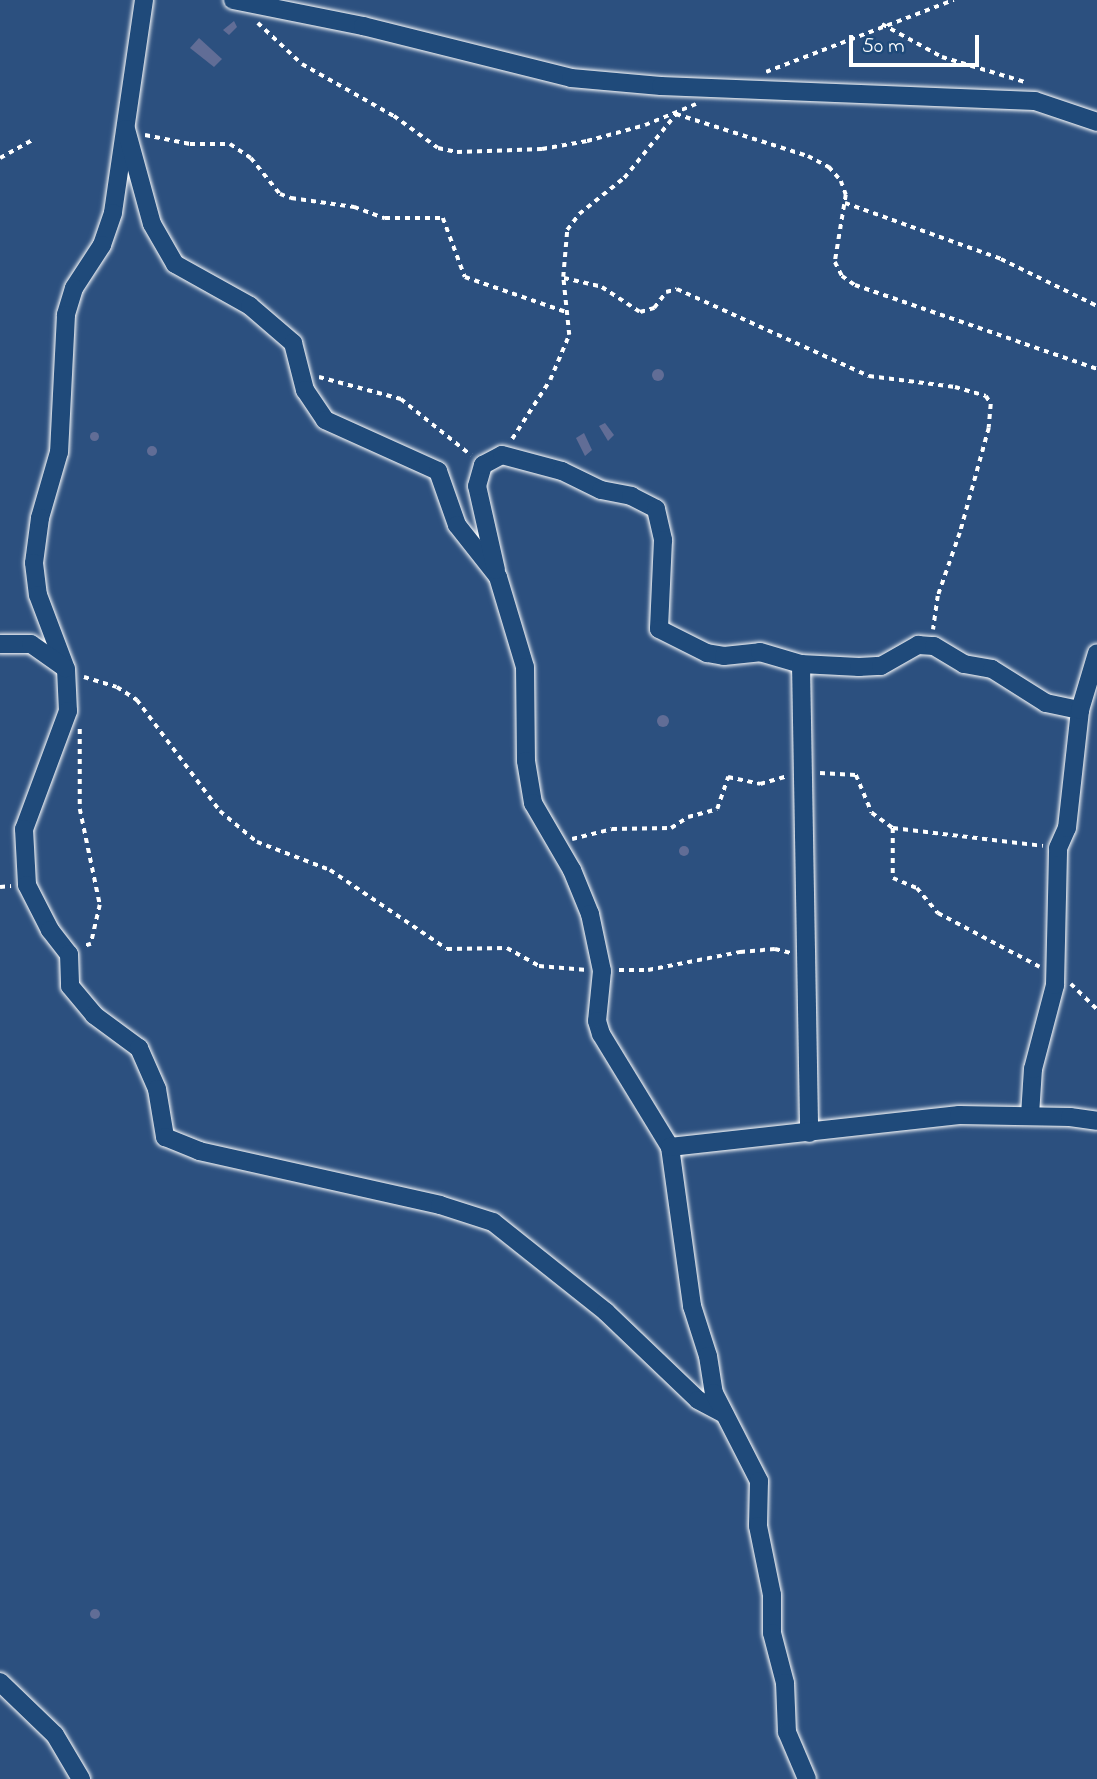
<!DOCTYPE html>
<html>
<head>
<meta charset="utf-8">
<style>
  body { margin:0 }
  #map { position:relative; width:1097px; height:1779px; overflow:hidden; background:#2c507f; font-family:"Indie Flower",sans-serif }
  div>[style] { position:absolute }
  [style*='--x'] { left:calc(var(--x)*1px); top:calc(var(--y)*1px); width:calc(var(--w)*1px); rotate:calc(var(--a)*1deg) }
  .building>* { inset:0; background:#616d96 }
  .round { border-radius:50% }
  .path>* { height:3.5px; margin-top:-1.75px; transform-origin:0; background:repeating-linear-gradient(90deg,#fff 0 5px,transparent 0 10px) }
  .roads { filter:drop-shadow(0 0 2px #fff) drop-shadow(0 0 2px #fff) }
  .minor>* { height:18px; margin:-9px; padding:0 9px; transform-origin:9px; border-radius:9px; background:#1f4a7a }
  span { translate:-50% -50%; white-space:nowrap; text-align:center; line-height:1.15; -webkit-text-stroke:5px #1f4a7a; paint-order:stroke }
  .scale { position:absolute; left:849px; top:35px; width:130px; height:32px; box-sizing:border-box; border:4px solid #fff; border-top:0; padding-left:9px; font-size:21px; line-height:24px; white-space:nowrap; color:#fff; -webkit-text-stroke:5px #1f4a7a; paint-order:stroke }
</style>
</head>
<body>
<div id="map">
  <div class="building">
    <div style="clip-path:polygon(234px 21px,237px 27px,229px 35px,223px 30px)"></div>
    <div style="clip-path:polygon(199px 38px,222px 59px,214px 67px,190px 48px)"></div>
    <div class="round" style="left:652px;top:369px;width:12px;height:12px"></div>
    <div style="clip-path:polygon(605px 423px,614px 435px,608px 441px,599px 426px)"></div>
    <div class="round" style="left:89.5px;top:431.5px;width:9px;height:9px"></div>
    <div style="clip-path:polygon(584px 433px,592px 450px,585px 456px,576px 438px)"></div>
    <div class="round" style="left:147px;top:446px;width:10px;height:10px"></div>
    <div class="round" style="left:657px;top:715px;width:12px;height:12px"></div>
    <div class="round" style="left:679px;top:846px;width:10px;height:10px"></div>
    <div class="round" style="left:90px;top:1609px;width:10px;height:10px"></div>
  </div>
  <div class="path">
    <div style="--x:258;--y:23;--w:60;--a:43"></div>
    <div style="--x:302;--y:64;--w:106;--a:29.5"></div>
    <div style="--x:394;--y:116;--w:54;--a:36"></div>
    <div style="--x:438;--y:148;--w:19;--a:12"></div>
    <div style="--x:457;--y:152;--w:85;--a:-2"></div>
    <div style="--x:542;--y:149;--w:46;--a:-10.1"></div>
    <div style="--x:587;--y:141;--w:60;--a:-15.4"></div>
    <div style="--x:645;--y:125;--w:55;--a:-22.4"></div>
    <div style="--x:882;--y:24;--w:68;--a:28.8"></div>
    <div style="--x:942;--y:57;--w:87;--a:16.8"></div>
    <div style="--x:766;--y:72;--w:201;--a:-21"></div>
    <div style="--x:145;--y:135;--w:46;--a:11.3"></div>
    <div style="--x:190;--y:144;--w:40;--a:0"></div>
    <div style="--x:230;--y:144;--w:25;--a:34"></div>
    <div style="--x:251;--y:158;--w:46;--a:51.1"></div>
    <div style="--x:280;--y:194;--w:12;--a:20"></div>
    <div style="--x:291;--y:198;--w:64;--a:8.1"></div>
    <div style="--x:354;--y:207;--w:33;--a:20"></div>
    <div style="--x:385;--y:218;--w:58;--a:0"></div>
    <div style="--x:443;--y:218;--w:63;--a:69.6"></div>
    <div style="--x:465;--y:277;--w:107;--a:19.1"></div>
    <div style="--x:0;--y:158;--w:39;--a:-29"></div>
    <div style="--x:845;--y:203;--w:166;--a:19.7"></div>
    <div style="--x:1001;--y:259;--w:107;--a:26.1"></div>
    <div style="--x:564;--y:278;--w:39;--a:13"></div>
    <div style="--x:602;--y:287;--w:45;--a:33.3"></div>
    <div style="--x:640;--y:312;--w:15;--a:-16"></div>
    <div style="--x:654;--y:308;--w:20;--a:-53"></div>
    <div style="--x:666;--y:292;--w:11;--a:-15"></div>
    <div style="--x:677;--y:289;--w:211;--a:24.4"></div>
    <div style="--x:869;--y:376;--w:87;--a:7.3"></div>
    <div style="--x:955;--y:387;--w:32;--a:16"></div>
    <div style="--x:986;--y:396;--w:9;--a:58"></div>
    <div style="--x:991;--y:404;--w:24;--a:95"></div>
    <div style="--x:989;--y:428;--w:109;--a:105.4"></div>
    <div style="--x:960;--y:533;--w:67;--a:109.2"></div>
    <div style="--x:938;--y:596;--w:34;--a:98"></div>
    <div style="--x:319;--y:377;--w:85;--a:15"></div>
    <div style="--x:401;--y:399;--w:90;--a:38.7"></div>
    <div style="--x:512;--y:439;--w:70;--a:-57.2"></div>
    <div style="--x:550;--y:380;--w:49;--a:-67.1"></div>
    <div style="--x:569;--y:335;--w:58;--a:-95.9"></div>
    <div style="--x:563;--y:277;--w:47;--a:-85.1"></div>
    <div style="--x:567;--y:230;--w:20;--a:-53"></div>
    <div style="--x:579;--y:214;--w:58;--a:-38.7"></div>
    <div style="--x:624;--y:178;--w:82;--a:-50.9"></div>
    <div style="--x:676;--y:114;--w:139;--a:17.7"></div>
    <div style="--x:808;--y:156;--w:24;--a:28"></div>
    <div style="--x:829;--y:167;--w:18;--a:49"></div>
    <div style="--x:841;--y:181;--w:15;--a:70"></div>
    <div style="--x:846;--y:195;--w:68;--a:99.3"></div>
    <div style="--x:835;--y:262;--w:16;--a:63"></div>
    <div style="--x:842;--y:276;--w:16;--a:35"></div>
    <div style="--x:855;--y:285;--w:256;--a:19.1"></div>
    <div style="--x:84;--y:677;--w:34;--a:17"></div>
    <div style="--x:117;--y:687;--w:24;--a:33"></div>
    <div style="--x:137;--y:700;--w:139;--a:53.2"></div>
    <div style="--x:220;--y:811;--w:48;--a:40"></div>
    <div style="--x:257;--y:842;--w:78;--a:21"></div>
    <div style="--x:330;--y:870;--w:141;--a:34"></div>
    <div style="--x:447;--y:949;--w:60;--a:-1"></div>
    <div style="--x:507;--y:948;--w:37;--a:29"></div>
    <div style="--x:539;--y:966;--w:48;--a:4.8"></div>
    <div style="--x:80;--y:729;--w:80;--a:90"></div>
    <div style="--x:80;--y:809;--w:98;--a:78.2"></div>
    <div style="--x:100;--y:905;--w:40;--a:103"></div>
    <div style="--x:91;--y:944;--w:9;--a:159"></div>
    <div style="--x:820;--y:773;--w:36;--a:3"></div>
    <div style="--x:856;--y:775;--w:41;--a:67.2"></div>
    <div style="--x:872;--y:813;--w:26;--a:36"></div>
    <div style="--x:893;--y:828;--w:151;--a:6.8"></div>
    <div style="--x:893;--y:828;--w:50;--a:90"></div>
    <div style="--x:893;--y:878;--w:26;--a:23"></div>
    <div style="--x:917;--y:888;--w:33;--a:50"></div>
    <div style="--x:938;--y:913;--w:115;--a:27.9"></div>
    <div style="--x:572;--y:839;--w:41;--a:-14"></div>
    <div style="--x:612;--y:829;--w:59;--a:-1"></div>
    <div style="--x:671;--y:828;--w:20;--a:-33"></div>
    <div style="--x:688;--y:817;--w:30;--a:-15"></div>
    <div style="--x:717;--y:809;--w:34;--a:-71"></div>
    <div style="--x:728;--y:777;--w:33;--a:12"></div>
    <div style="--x:760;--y:784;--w:29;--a:-16"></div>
    <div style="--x:0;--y:887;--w:11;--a:-5"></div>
    <div style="--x:619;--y:970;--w:29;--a:0"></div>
    <div style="--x:648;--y:970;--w:94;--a:-11.1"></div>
    <div style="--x:740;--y:952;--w:35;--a:-5"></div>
    <div style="--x:775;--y:949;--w:16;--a:14"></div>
    <div style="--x:1071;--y:984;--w:36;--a:44"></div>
  </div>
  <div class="roads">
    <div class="minor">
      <div style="--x:144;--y:0;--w:215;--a:98.3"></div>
      <div style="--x:113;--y:213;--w:34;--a:109"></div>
      <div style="--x:102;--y:245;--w:51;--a:123.1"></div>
      <div style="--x:74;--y:288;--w:28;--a:107"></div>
      <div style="--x:66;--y:315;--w:137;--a:92.9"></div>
      <div style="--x:59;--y:452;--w:69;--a:106.1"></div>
      <div style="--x:40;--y:518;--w:45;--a:97.6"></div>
      <div style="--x:34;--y:563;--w:32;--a:83"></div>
      <div style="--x:38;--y:595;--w:79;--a:69.3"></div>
      <div style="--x:66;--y:669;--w:42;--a:87.3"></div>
      <div style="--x:68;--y:711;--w:126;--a:110.4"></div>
      <div style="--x:24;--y:829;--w:56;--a:86.9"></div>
      <div style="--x:27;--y:885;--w:51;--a:62.9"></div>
      <div style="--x:50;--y:930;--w:31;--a:52"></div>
      <div style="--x:69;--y:954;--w:32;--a:88"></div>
      <div style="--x:70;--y:986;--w:38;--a:50"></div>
      <div style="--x:94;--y:1015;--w:56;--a:36.3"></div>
      <div style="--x:139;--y:1048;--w:45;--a:66.3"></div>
      <div style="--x:157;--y:1089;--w:49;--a:80.5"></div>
      <div style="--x:165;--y:1137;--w:37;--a:22"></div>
      <div style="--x:199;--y:1151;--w:247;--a:12.6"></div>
      <div style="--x:440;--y:1205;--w:56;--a:17.8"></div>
      <div style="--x:493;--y:1222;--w:144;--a:38.5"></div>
      <div style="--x:606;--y:1312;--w:127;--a:43.7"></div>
      <div style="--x:698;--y:1400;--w:30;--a:28"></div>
      <div style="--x:233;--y:0;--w:133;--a:11.3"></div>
      <div style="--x:363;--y:26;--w:214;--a:14"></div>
      <div style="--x:571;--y:78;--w:90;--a:5.1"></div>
      <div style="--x:661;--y:86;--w:374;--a:2.3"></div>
      <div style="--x:1035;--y:101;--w:65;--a:18.7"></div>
      <div style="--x:126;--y:129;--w:98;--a:74.7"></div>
      <div style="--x:152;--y:224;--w:46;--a:60.1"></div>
      <div style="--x:175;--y:264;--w:86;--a:29.2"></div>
      <div style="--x:250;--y:306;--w:57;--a:40.7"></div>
      <div style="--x:293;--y:343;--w:49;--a:75.7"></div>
      <div style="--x:305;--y:390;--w:36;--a:56"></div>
      <div style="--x:325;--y:420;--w:124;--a:24.3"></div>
      <div style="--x:438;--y:471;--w:57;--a:70.6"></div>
      <div style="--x:457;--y:525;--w:66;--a:51.7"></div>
      <div style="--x:498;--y:577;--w:94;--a:73.3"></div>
      <div style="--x:525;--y:667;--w:94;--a:89.4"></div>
      <div style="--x:526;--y:761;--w:43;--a:80.5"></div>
      <div style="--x:533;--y:803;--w:78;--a:59.8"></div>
      <div style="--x:572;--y:870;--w:48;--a:67.8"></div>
      <div style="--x:590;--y:914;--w:58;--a:78.1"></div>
      <div style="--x:602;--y:971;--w:50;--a:95.7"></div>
      <div style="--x:597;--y:1021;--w:14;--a:73"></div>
      <div style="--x:601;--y:1034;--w:132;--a:58.6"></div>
      <div style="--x:670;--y:1147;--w:161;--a:82.1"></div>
      <div style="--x:692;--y:1306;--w:52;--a:72.3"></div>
      <div style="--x:708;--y:1356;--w:37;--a:81"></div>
      <div style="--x:714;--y:1393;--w:99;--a:62.9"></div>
      <div style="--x:759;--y:1481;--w:45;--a:91.3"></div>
      <div style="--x:758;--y:1526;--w:70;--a:78.5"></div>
      <div style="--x:772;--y:1595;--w:38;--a:90"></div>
      <div style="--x:772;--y:1633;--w:52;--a:75.4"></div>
      <div style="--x:785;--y:1683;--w:49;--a:87.7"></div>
      <div style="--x:787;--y:1732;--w:51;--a:66.9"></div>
      <div style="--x:496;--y:570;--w:86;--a:-102.7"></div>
      <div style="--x:477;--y:486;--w:22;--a:-74"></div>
      <div style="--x:483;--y:465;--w:21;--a:-28"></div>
      <div style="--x:502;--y:455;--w:62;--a:14.9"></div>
      <div style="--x:562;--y:471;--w:43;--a:26"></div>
      <div style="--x:601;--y:490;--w:31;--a:11"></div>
      <div style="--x:631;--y:496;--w:28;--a:27"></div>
      <div style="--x:656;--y:509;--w:32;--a:77"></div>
      <div style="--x:663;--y:540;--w:89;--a:92.6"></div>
      <div style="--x:659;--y:629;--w:54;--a:26.6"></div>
      <div style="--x:707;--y:653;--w:17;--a:10"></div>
      <div style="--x:724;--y:656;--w:36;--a:-6"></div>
      <div style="--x:760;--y:652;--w:43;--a:16.3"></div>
      <div style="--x:801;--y:664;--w:58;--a:3"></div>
      <div style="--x:859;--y:667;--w:22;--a:-3"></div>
      <div style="--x:881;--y:666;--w:43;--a:-29.6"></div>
      <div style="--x:918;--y:645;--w:16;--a:4"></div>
      <div style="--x:934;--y:646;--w:35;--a:31"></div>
      <div style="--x:964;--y:664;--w:28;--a:10"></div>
      <div style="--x:992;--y:669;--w:64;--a:32.2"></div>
      <div style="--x:1046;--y:703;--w:35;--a:12"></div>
      <div style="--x:0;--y:644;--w:31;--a:0"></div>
      <div style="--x:31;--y:644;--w:42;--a:35.2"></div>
      <div style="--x:801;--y:664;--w:469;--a:89"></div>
      <div style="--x:1030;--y:1115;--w:46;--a:-86.3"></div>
      <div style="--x:1033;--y:1069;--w:87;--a:-75.3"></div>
      <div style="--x:1055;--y:985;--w:137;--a:-88.7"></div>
      <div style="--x:1058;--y:848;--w:22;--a:-66"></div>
      <div style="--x:1067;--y:828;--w:119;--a:-83.7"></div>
      <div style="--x:1080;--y:710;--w:59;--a:-73.4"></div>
      <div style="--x:670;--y:1147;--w:291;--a:-6.3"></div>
      <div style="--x:959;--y:1115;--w:111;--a:1"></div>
      <div style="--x:1070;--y:1117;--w:27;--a:8"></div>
      <div style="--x:0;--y:1682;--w:76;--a:43.9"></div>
      <div style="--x:55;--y:1735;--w:51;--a:59.4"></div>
    </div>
  </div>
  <div class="scale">50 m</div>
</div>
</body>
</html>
